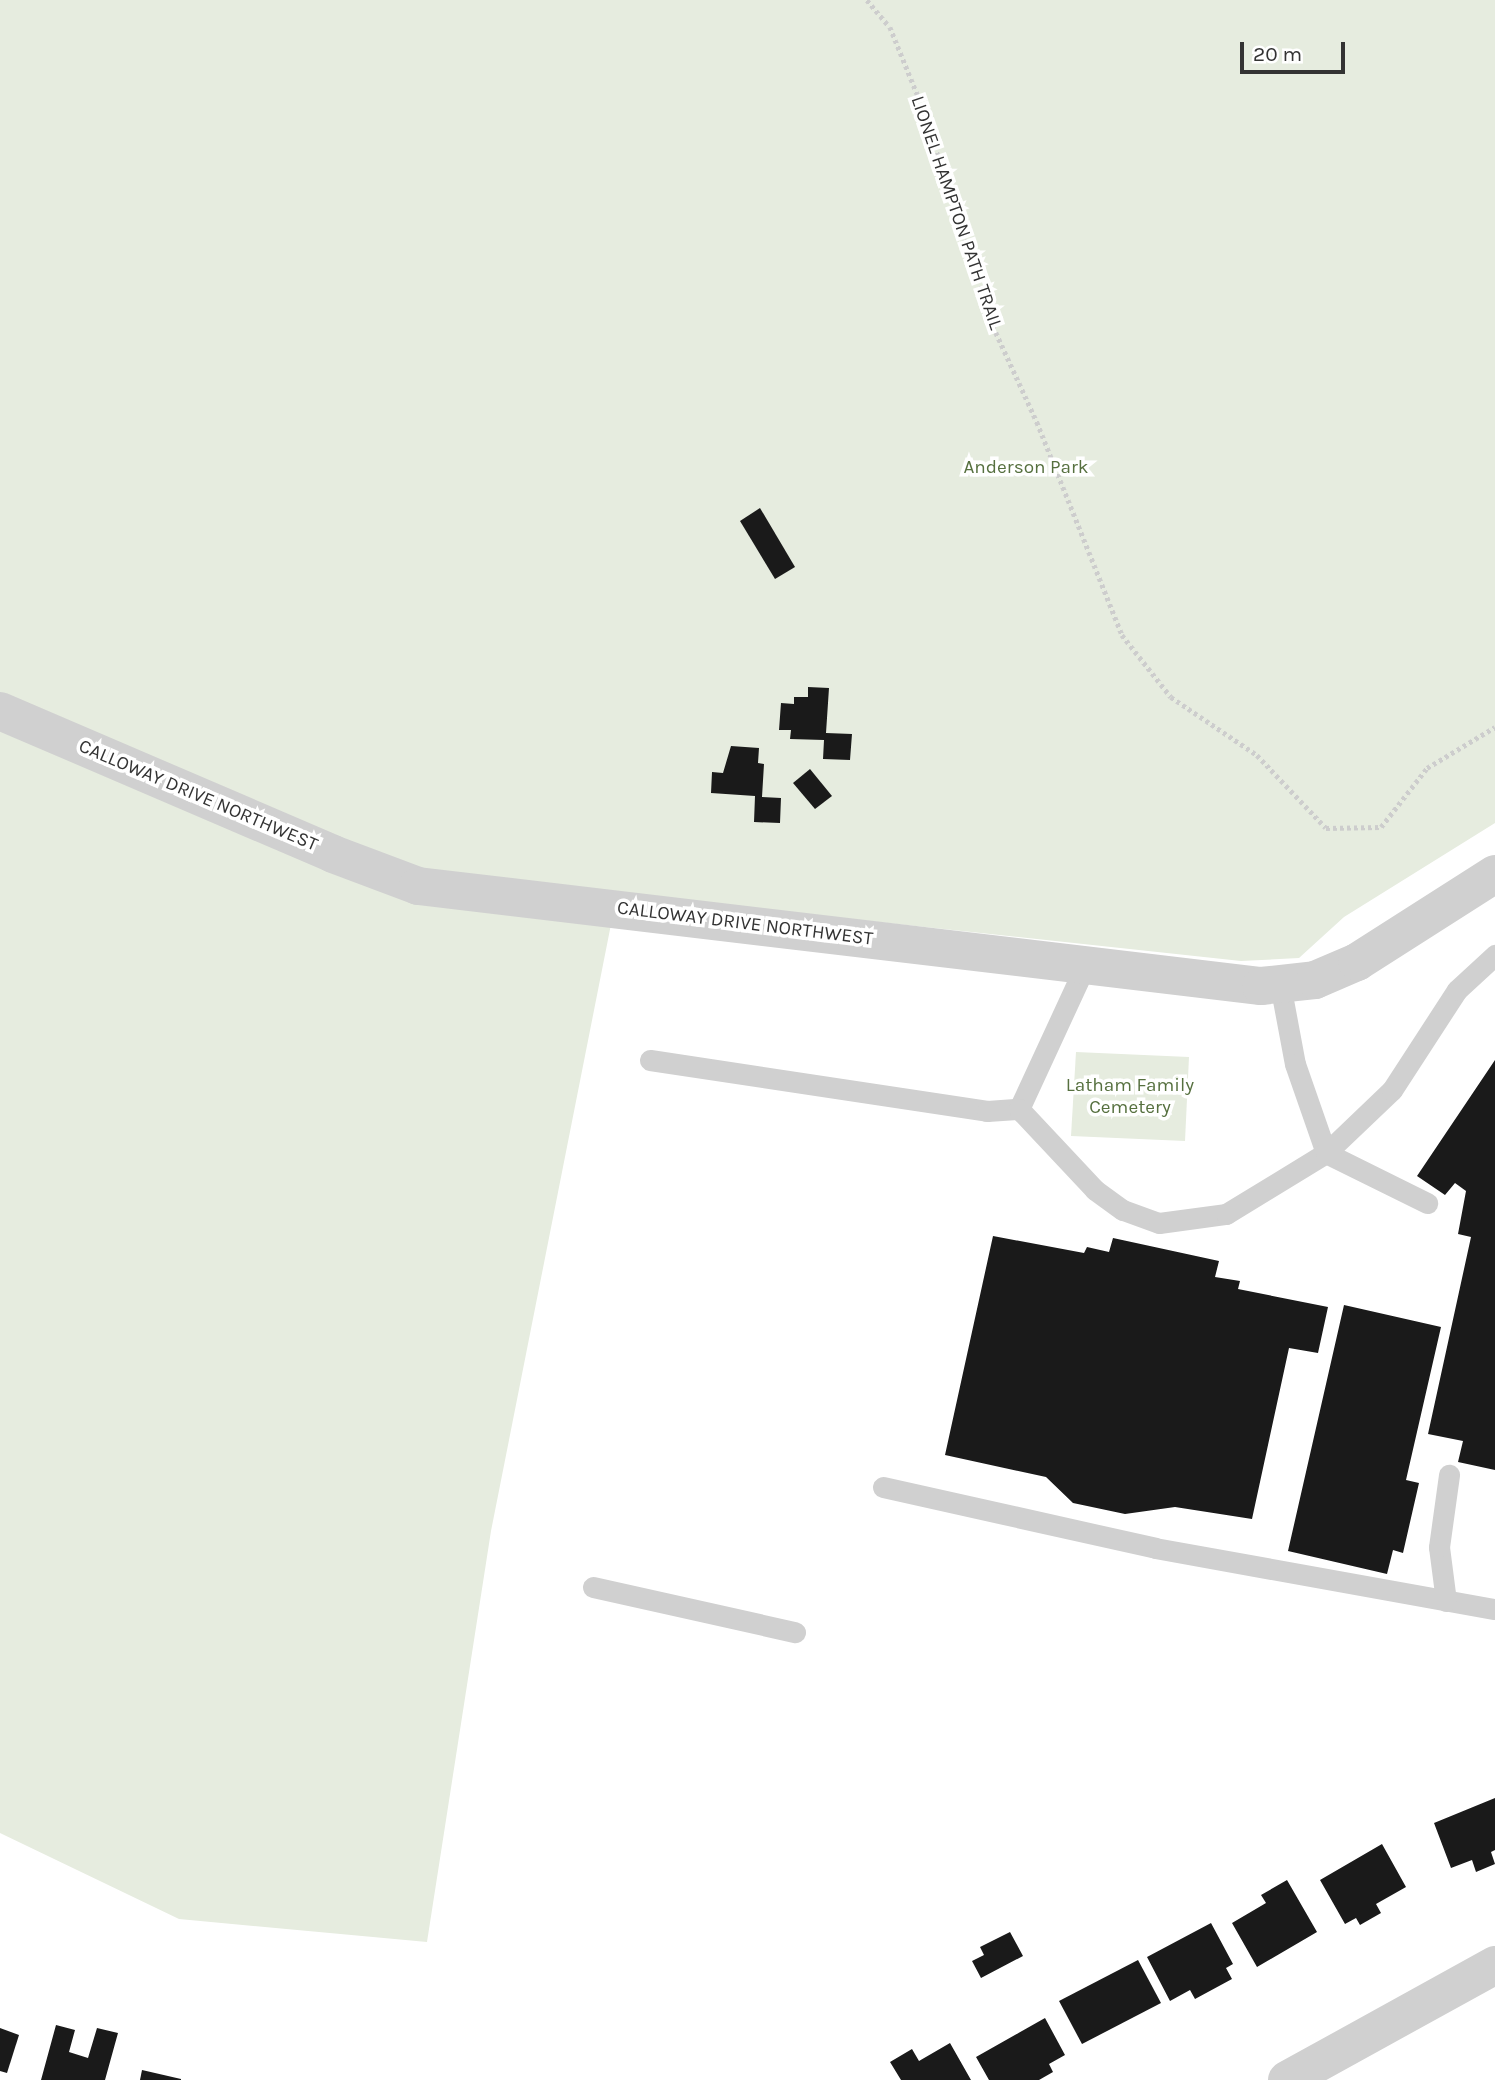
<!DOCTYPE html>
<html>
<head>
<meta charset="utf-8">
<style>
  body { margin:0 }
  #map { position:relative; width:1495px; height:2080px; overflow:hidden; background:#fff; font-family:Karla,sans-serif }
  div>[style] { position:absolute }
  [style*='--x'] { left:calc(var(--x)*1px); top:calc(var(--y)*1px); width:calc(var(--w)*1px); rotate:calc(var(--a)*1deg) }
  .green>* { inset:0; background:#e6ecdf }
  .building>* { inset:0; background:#1a1a1a }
  .path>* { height:4.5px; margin-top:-2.25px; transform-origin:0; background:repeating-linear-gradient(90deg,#cdcdcd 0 3.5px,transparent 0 7px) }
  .service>* { height:21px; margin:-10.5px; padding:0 10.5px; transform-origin:10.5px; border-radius:10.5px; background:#d0d0d0 }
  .minor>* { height:38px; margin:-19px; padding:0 19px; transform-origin:19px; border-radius:19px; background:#d0d0d0 }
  span { translate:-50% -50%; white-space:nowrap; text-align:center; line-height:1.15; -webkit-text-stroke:7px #fff; paint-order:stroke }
  .street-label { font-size:19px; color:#333 }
  .park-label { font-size:19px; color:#56703f }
  .scale { position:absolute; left:1240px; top:42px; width:105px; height:32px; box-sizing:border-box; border:4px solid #333; border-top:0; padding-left:9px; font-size:21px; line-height:24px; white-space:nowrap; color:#333; -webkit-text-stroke:5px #fff; paint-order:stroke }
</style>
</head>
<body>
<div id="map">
  <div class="green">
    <div style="clip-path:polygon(0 0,1495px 0,1495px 823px,1344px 917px,1299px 958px,1241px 961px,617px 894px,491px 1531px,427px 1942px,179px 1919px,0 1833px)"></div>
    <div style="clip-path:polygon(1076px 1052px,1189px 1057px,1185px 1141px,1071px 1136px)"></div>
  </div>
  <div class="building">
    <div style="clip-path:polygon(760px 508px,795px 567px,775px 579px,740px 521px)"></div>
    <div style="clip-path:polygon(808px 687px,829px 688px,826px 733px,852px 734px,850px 760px,823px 759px,824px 740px,790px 739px,791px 730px,779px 730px,781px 703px,794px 704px,794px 697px,808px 697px)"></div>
    <div style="clip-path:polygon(731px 746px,759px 748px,758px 763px,764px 764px,762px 797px,781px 798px,780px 823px,754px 822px,755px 796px,711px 793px,712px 772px,723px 773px)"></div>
    <div style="clip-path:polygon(810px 769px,832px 796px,815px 809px,793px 783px)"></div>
    <div style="clip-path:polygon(1495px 1060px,1495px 1470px,1458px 1462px,1463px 1441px,1428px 1434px,1471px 1237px,1458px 1234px,1466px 1191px,1455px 1183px,1445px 1195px,1417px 1176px)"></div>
    <div style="clip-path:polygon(993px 1236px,1084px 1253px,1087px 1247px,1109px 1252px,1113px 1238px,1219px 1261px,1215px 1277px,1240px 1281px,1238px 1289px,1328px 1307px,1318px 1353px,1289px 1348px,1252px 1519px,1175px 1507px,1125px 1514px,1073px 1503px,1046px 1477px,945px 1455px)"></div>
    <div style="clip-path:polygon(1344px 1305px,1441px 1327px,1406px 1480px,1419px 1483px,1403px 1553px,1393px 1550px,1387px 1574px,1288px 1551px)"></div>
    <div style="clip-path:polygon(1495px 1798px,1495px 1850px,1491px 1852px,1495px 1864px,1476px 1872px,1472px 1860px,1451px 1868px,1434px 1823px)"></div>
    <div style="clip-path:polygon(1382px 1844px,1406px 1887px,1376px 1904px,1381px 1913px,1360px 1925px,1356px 1918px,1345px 1924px,1320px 1880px)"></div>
    <div style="clip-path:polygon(1287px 1880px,1317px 1932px,1257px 1967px,1232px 1923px,1266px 1903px,1261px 1895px)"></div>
    <div style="clip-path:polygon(1211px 1923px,1233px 1964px,1226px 1968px,1232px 1979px,1195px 1999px,1190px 1990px,1170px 2001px,1147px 1957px)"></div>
    <div style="clip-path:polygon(1010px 1932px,1023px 1956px,981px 1978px,972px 1961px,984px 1955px,980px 1947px)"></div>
    <div style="clip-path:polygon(1138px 1960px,1161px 2003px,1082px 2044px,1059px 2001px)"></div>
    <div style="clip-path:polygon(1045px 2018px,1065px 2055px,1049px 2064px,1053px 2072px,1039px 2080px,989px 2080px,976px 2057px)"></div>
    <div style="clip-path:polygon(56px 2025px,75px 2030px,69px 2052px,88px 2058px,97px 2028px,118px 2033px,105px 2080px,41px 2080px)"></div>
    <div style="clip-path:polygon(0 2028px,19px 2035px,7px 2073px,0 2071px)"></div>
    <div style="clip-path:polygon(950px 2043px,971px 2080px,901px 2080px,890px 2062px,912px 2049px,919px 2061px)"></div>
    <div style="clip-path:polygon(142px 2070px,181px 2079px,181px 2080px,140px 2080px)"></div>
  </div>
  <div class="path">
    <div style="--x:867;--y:0;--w:35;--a:50"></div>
    <div style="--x:890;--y:27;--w:85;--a:67.9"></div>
    <div style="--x:922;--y:106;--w:231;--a:72.1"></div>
    <div style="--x:993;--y:326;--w:106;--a:65.4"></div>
    <div style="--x:1037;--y:422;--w:229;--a:68.2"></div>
    <div style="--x:1122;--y:635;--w:79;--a:51.7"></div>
    <div style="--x:1171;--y:697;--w:104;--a:34"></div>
    <div style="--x:1257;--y:755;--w:100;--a:46.6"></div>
    <div style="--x:1326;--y:828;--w:55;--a:-1"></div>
    <div style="--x:1381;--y:827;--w:75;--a:-52.1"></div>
    <div style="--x:1427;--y:768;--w:79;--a:-31.1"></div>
  </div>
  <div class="service">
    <div style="--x:1280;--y:984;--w:81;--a:79.4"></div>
    <div style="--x:1295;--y:1064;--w:94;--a:70.8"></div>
    <div style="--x:1326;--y:1153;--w:113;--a:26.3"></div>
    <div style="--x:650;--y:1060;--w:341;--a:8.6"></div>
    <div style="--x:987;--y:1111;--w:32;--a:-4"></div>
    <div style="--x:1019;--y:1109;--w:160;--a:-65.2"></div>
    <div style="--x:1019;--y:1109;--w:111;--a:46.8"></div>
    <div style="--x:1095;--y:1190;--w:34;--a:36"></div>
    <div style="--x:1123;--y:1210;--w:38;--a:20"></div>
    <div style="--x:1159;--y:1223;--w:68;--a:-7.7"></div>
    <div style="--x:1226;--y:1214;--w:117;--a:-31.4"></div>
    <div style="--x:1326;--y:1153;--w:91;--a:-43.7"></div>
    <div style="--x:1392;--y:1090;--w:119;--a:-57"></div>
    <div style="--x:1457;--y:990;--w:52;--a:-42.6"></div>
    <div style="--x:883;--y:1487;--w:279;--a:12.6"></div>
    <div style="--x:1155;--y:1548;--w:345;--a:10.2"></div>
    <div style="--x:593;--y:1587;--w:207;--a:12.6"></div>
    <div style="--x:1446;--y:1601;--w:54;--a:-97.4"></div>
    <div style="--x:1439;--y:1547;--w:73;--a:-82.1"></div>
  </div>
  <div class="minor">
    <div style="--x:0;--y:711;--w:362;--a:23.2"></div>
    <div style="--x:333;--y:854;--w:91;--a:20.6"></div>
    <div style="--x:418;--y:886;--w:849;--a:6.77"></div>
    <div style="--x:1261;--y:986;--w:54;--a:-6.3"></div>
    <div style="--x:1315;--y:980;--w:46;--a:-23.2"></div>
    <div style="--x:1357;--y:962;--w:164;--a:-32.5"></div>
    <div style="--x:1287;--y:2080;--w:238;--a:-28.9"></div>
  </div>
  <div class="street-label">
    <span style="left:956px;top:213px;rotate:71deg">LIONEL HAMPTON PATH TRAIL</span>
    <span style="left:198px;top:796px;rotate:23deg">CALLOWAY DRIVE NORTHWEST</span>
    <span style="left:745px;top:924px;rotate:7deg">CALLOWAY DRIVE NORTHWEST</span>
  </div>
  <div class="park-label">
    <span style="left:1026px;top:468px">Anderson Park</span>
    <span style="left:1130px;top:1097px">Latham Family<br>Cemetery</span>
  </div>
  <div class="scale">20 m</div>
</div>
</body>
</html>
